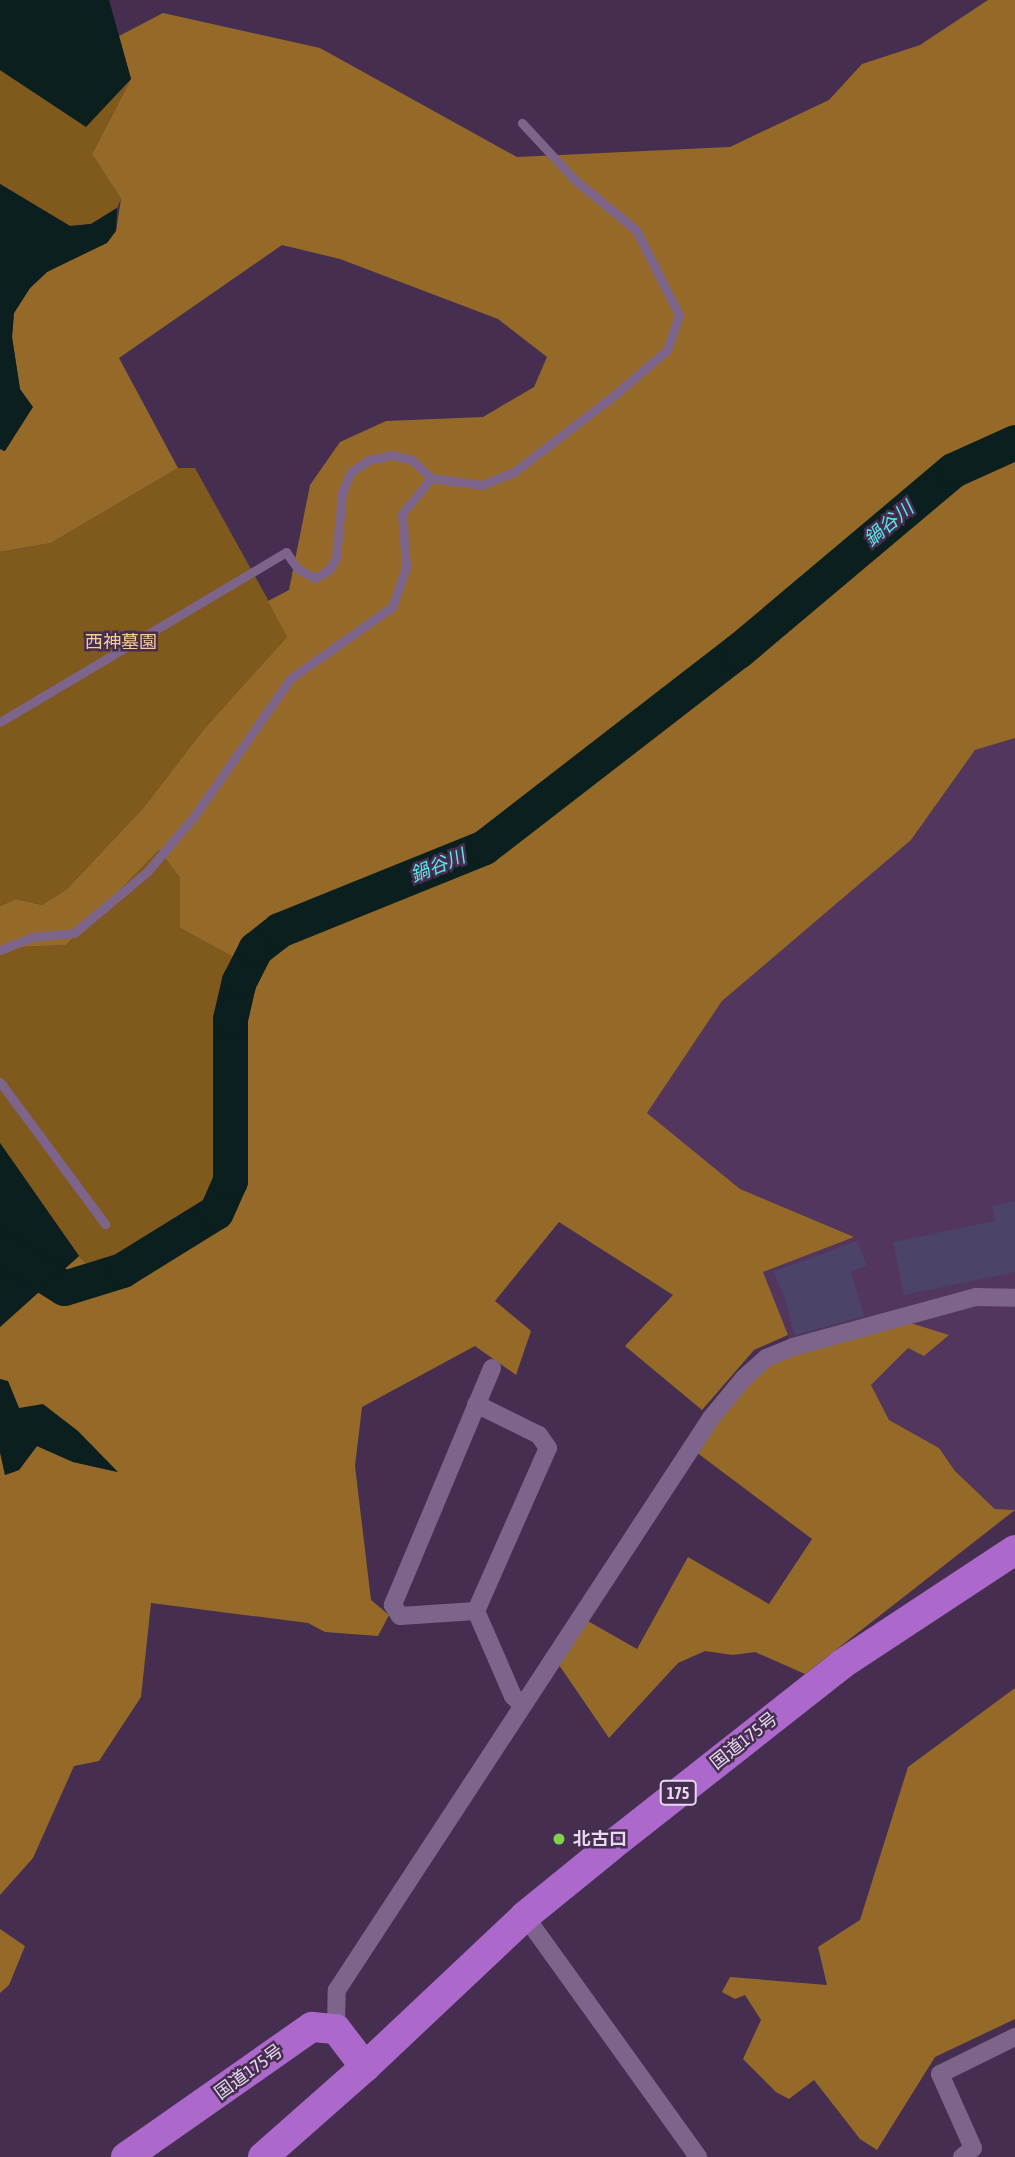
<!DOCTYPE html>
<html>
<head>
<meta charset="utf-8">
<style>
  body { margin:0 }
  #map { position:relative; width:1015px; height:2157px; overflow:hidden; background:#452e50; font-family:"Asap Condensed","Noto Sans JP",sans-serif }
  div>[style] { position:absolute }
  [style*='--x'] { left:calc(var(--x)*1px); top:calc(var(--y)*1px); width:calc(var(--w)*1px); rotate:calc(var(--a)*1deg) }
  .built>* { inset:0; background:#52365e }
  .green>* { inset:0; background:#80591d }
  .forest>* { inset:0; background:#956a28 }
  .water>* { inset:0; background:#0c1f1f }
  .river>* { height:35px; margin:-17.5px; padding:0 17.5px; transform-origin:17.5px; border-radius:17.5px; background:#0c1f1f }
  .building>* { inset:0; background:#4c4369 }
  .service>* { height:9px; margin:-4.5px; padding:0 4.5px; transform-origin:4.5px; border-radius:4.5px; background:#7d648a }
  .minor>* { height:18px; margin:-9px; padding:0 9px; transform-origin:9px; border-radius:9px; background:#7d648a }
  .trunk>* { height:30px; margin:-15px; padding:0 15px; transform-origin:15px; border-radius:15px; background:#ac69cb }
  .dots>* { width:19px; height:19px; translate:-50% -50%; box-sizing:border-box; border:4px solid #452e50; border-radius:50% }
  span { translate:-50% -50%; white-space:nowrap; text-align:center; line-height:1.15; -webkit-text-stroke:5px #452e50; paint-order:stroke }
  .shield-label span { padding:2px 5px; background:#452e50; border:2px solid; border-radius:5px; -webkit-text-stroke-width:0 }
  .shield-label { font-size:16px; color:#e7d9ee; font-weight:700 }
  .park-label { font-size:18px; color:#f8cb8f }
  .street-label { font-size:18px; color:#e7d9ee }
  .poi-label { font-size:18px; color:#e7d9ee; font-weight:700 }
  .left { translate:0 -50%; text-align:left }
  .water-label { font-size:19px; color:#58e9e8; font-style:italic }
</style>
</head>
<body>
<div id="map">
  <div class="built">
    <div style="clip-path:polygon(1015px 738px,1015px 1510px,996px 1509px,955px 1471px,939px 1448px,889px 1420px,871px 1385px,908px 1348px,924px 1355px,948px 1334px,790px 1354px,788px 1335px,763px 1272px,853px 1237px,740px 1189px,647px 1113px,722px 1001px,911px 840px,975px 750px)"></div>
  </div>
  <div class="green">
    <div style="clip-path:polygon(0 70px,86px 126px,131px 79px,92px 154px,121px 199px,117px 208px,91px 224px,70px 226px,0 184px)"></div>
    <div style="clip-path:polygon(178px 468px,195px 468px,288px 636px,204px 729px,144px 807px,67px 889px,42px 905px,16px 899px,0 906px,0 552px,51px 543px)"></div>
    <div style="clip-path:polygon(159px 850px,180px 878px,180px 928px,257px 969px,236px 1020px,235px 1183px,216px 1219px,107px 1286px,79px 1256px,0 1143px,0 948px,66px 945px)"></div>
  </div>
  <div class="forest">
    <div style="clip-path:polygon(988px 0,1015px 0,1015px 738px,975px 750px,911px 840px,722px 1001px,647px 1113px,740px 1189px,854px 1237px,763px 1272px,788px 1335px,754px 1350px,702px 1410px,625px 1346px,673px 1295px,559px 1222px,495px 1301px,531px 1331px,516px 1375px,475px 1346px,362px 1407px,355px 1466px,371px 1600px,389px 1615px,378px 1636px,325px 1632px,308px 1623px,151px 1603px,141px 1697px,99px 1761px,74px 1766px,33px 1858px,0 1895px,0 1452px,5px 1475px,19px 1470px,37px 1446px,73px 1462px,117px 1472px,19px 1408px,8px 1382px,0 1379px,0 1327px,79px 1256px,108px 1286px,216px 1219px,235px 1183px,236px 1020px,256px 969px,180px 928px,180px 878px,159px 850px,66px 945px,0 948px,0 906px,16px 899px,42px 905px,67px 889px,144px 807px,204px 729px,287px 637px,268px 601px,289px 590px,310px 485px,340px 442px,386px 421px,483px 417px,534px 387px,547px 357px,498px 319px,340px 259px,282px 245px,119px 358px,178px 468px,51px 543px,0 552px,0 449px,4px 451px,32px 407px,20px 389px,12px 337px,14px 313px,30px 288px,47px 272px,116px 231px,121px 199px,92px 154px,131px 79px,119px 36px,163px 13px,320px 48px,517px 157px,730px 147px,829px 100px,862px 64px,920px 45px)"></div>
    <div style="clip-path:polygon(904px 1321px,949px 1335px,924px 1356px,908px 1348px,871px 1385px,889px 1420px,939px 1448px,955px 1471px,995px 1509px,1015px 1510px,805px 1674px,755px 1652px,733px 1655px,705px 1651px,678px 1663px,609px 1738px,559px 1665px,586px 1620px,637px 1649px,688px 1557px,769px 1604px,812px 1539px,696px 1452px,747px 1380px,790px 1354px)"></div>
    <div style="clip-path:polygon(1015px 1688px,1015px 2019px,935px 2057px,877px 2150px,860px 2139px,814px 2080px,789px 2099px,776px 2092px,743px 2059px,761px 2020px,745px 1995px,735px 1999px,722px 1992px,730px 1977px,827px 1985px,818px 1947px,860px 1920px,908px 1767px)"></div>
    <div style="clip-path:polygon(0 1929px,25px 1946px,9px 1985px,0 1993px)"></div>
  </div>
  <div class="water">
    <div style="clip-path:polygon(0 0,109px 0,131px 79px,86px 127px,0 70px)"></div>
    <div style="clip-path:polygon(0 184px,70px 226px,91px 224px,117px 208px,116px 231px,107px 243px,47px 272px,30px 288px,14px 313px,12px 337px,20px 389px,33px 407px,5px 451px,0 449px)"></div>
    <div style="clip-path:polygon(0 1143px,79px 1256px,0 1327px)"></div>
    <div style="clip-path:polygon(0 1379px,8px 1381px,19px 1408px,43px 1404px,78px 1431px,118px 1472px,73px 1462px,37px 1446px,19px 1470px,5px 1475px,0 1452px)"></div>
  </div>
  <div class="river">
    <div style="--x:0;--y:1248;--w:75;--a:32"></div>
    <div style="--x:64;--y:1288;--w:61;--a:-17.2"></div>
    <div style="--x:122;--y:1270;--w:110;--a:-31.7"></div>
    <div style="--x:216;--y:1212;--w:34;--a:-66"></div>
    <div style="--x:230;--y:1181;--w:162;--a:-90"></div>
    <div style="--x:230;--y:1019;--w:39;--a:-77"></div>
    <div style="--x:239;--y:981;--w:36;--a:-63"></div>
    <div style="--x:255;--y:949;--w:31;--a:-38"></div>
    <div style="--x:279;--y:930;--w:221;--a:-22"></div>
    <div style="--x:484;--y:847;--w:321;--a:-37.7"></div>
    <div style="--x:738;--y:651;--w:281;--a:-40.1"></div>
    <div style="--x:953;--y:470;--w:68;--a:-24.3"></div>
  </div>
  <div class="building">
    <div style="clip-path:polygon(1015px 1201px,1015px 1272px,904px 1295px,893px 1242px,995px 1221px,992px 1206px)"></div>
    <div style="clip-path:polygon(857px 1241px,867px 1266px,851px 1271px,864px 1316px,795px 1335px,784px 1296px,773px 1272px)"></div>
  </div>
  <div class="service">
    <div style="--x:0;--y:722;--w:333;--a:-30.7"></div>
    <div style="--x:286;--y:552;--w:21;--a:55"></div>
    <div style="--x:298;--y:569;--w:19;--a:28"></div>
    <div style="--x:315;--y:578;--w:16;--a:-30"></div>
    <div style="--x:329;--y:570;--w:14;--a:-60"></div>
    <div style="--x:336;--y:558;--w:65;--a:-84.7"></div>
    <div style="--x:342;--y:493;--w:23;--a:-67"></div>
    <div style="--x:351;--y:472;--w:22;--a:-34"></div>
    <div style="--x:369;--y:460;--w:24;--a:-12"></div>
    <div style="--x:392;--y:455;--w:21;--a:14"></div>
    <div style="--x:412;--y:460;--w:26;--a:43"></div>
    <div style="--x:0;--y:950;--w:35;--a:-22"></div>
    <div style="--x:33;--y:937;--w:41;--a:-5.6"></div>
    <div style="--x:74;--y:933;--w:95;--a:-39.9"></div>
    <div style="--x:147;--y:872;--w:75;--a:-49.9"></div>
    <div style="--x:195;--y:815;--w:167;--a:-55"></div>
    <div style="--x:291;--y:678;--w:123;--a:-35.1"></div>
    <div style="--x:392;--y:607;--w:42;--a:-70.7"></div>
    <div style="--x:406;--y:567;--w:53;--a:-94.3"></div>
    <div style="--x:402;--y:514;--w:46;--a:-51.1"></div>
    <div style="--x:431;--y:478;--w:51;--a:7.8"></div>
    <div style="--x:482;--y:485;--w:35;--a:-22"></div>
    <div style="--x:514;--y:472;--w:123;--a:-37.4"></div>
    <div style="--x:612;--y:397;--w:72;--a:-40.5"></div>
    <div style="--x:667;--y:350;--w:37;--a:-71"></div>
    <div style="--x:679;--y:315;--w:95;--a:-116.8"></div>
    <div style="--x:636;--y:230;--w:79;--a:-140.7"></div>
    <div style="--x:575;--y:180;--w:78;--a:-132.9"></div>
    <div style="--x:0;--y:1082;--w:177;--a:53.5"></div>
  </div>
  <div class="minor">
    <div style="--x:492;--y:1368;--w:257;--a:112.7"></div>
    <div style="--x:393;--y:1605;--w:13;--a:58"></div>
    <div style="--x:400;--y:1616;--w:76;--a:-3.8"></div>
    <div style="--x:476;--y:1611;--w:93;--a:66.5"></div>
    <div style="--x:513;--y:1696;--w:13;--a:45"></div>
    <div style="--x:476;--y:1611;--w:178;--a:-66.2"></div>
    <div style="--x:548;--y:1448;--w:16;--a:-125"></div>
    <div style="--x:539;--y:1435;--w:70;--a:-153.8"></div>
    <div style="--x:525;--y:1916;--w:297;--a:54.3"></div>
    <div style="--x:336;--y:2029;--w:39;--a:-89"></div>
    <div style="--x:337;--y:1990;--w:683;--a:-56.82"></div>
    <div style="--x:711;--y:1418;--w:52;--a:-50.5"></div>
    <div style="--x:744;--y:1378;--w:30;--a:-42"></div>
    <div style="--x:766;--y:1358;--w:29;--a:-22"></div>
    <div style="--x:793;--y:1347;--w:190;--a:-15.3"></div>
    <div style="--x:976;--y:1297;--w:39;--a:1"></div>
    <div style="--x:962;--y:2157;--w:14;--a:-39"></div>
    <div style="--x:973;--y:2148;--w:81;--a:-114"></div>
    <div style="--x:940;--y:2074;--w:84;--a:-26.3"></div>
  </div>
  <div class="trunk">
    <div style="--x:126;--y:2157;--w:227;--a:-35"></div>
    <div style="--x:312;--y:2027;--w:24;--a:5"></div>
    <div style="--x:336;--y:2029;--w:48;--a:52.7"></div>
    <div style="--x:263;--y:2157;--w:136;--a:-41.4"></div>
    <div style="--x:365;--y:2067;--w:220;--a:-43.3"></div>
    <div style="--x:525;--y:1916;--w:111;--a:-39.1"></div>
    <div style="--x:611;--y:1846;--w:294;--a:-38.2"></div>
    <div style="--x:842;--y:1664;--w:207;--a:-33.4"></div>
  </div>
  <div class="dots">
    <div style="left:559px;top:1839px;background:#84d04e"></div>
  </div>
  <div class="shield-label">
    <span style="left:678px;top:1793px">175</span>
  </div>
  <div class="park-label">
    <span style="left:121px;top:642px">西神墓園</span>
  </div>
  <div class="street-label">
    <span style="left:744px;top:1741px;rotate:-38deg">国道175号</span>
    <span style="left:249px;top:2072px;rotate:-36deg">国道175号</span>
  </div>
  <div class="poi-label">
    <span class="left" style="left:573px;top:1839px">北古口</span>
  </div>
  <div class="water-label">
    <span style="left:889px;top:524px;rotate:-40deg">鍋谷川</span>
    <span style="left:438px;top:866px;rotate:-22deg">鍋谷川</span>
  </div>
</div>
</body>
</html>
